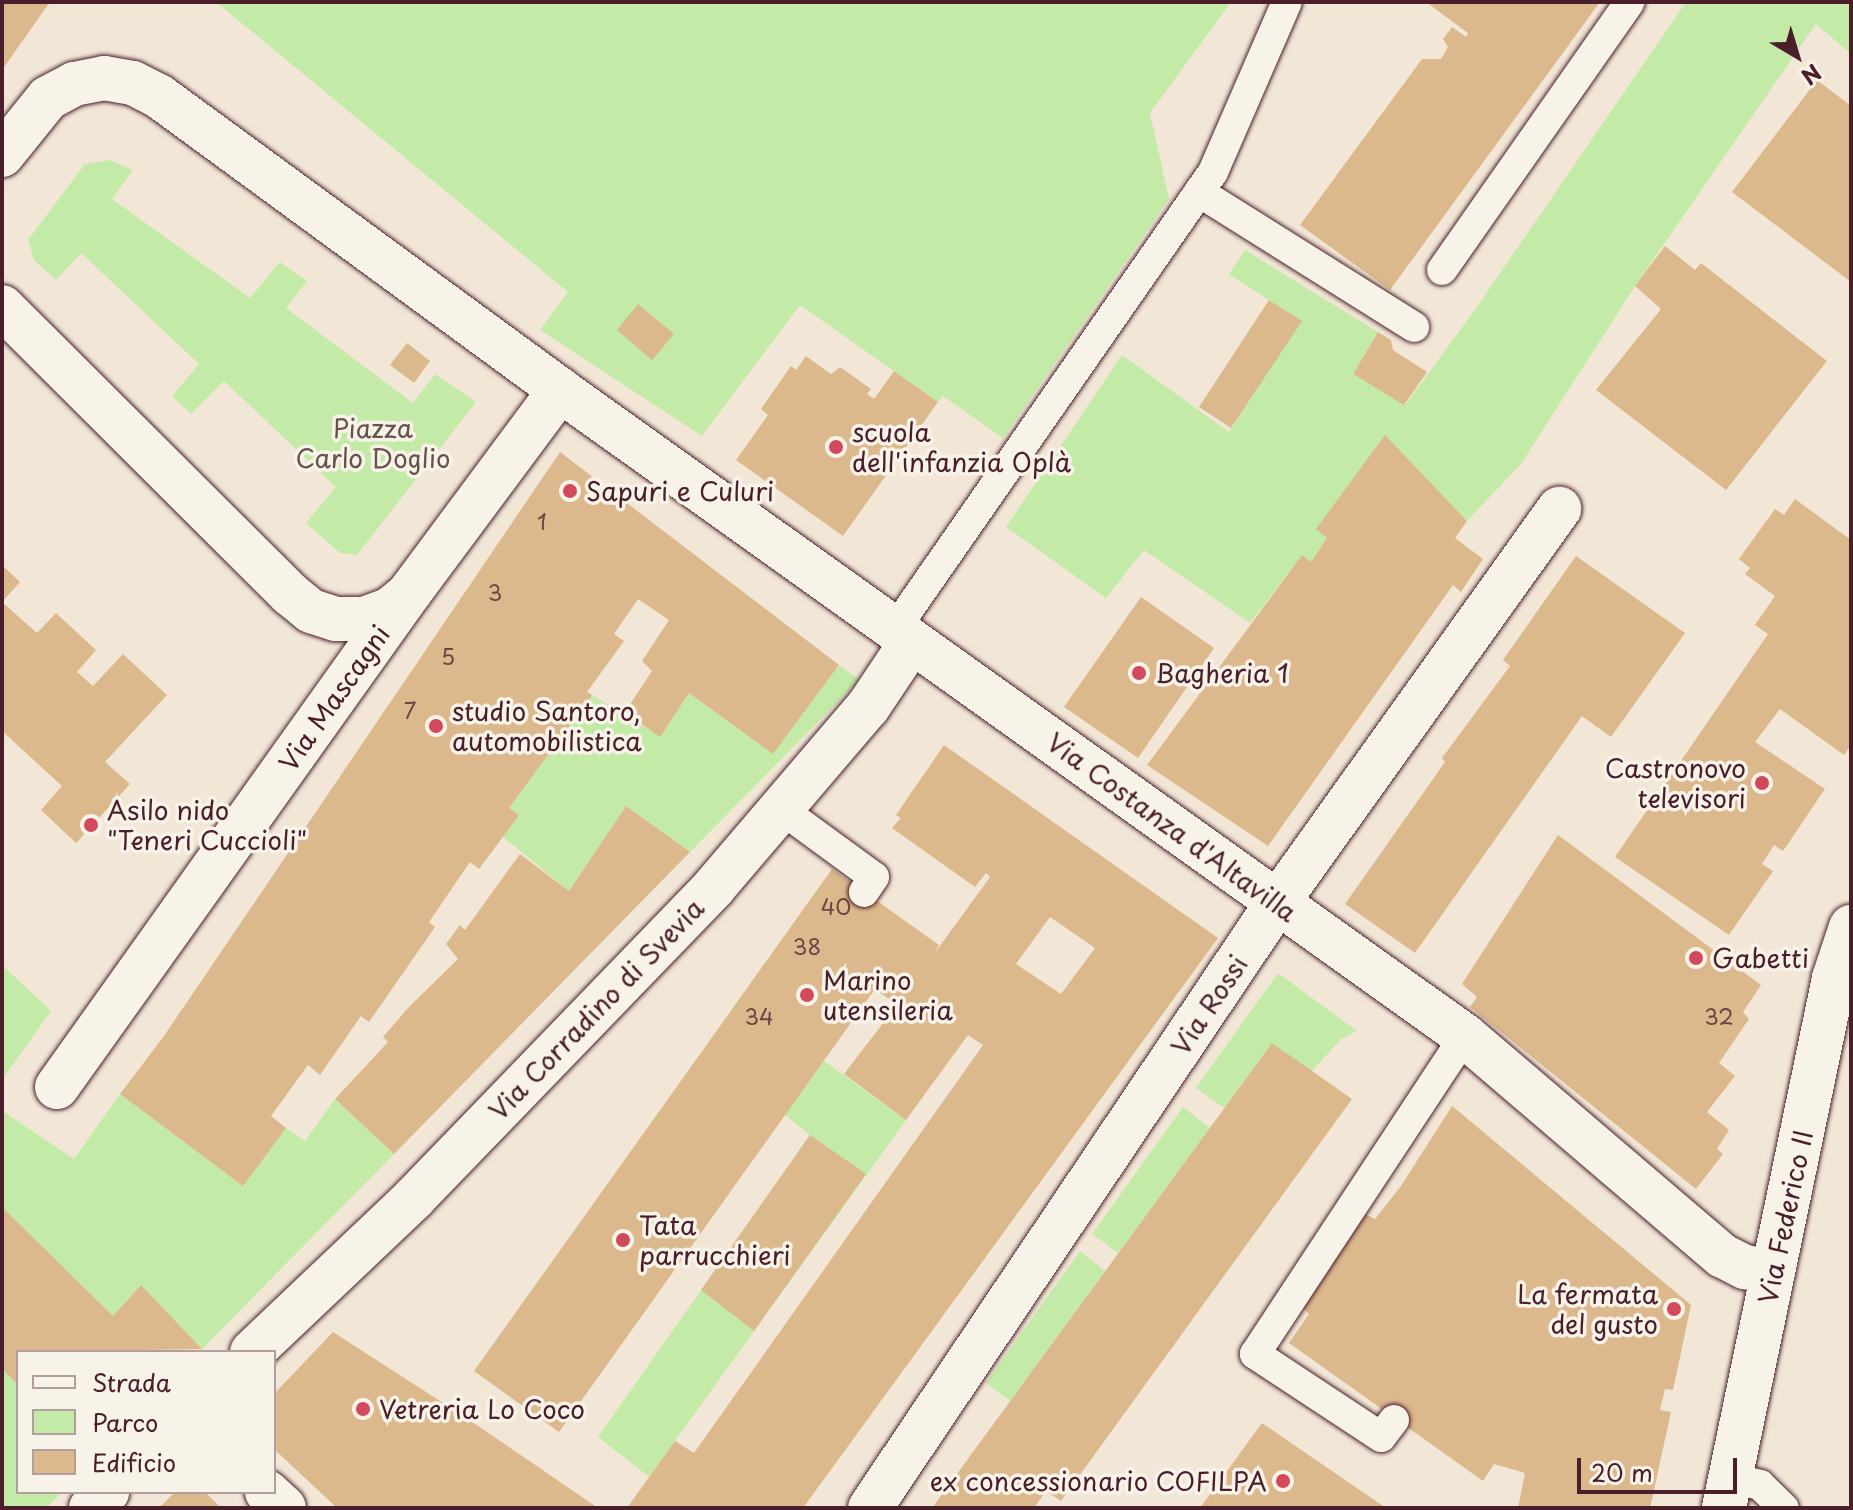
<!DOCTYPE html>
<html>
<head>
<meta charset="utf-8">
<style>
  body { margin:0 }
  #map { position:relative; width:1853px; height:1510px; overflow:hidden; background:#f2e7d6; font-family:"Playpen Sans",sans-serif }
  div>[style] { position:absolute }
  [style*='--x'] { left:calc(var(--x)*1px); top:calc(var(--y)*1px); width:calc(var(--w)*1px); rotate:calc(var(--a)*1deg) }
  .green>* { inset:0; background:#c3eba7 }
  .building>* { inset:0; background:#dcb88d }
  .roads { filter:drop-shadow(0 0 2px #4a1f2b) drop-shadow(0 0 2px #4a1f2b) }
  .service>* { height:30px; margin:-15px; padding:0 15px; transform-origin:15px; border-radius:15px; background:#f7f3e8 }
  .minor>* { height:44px; margin:-22px; padding:0 22px; transform-origin:22px; border-radius:22px; background:#f7f3e8 }
  .tertiary>* { height:44px; margin:-22px; padding:0 22px; transform-origin:22px; border-radius:22px; background:#f7f3e8 }
  .dots>* { width:22px; height:22px; translate:-50% -50%; box-sizing:border-box; border:4px solid #f7f3e8; border-radius:50% }
  span { translate:-50% -50%; white-space:nowrap; text-align:center; line-height:1.15; -webkit-text-stroke:7px #f7f3e8; paint-order:stroke }
  .number-label { font-size:22px; color:#6e4544 }
  .number-label span { -webkit-text-stroke-width:0 }
  .park-label { font-size:26px; color:#68524a }
  .poi-label { font-size:26px; color:#4a1f2b }
  .left { translate:0 -50%; text-align:left }
  .right { translate:-100% -50%; text-align:right }
  .street-label { font-size:26px; color:#4a1f2b }
  .frame { position:absolute; inset:0; border:4px solid #4a1f2b; pointer-events:none }
  .legend { position:absolute; left:16px; top:1350px; width:260px; height:144px; box-sizing:border-box; background:#f7f3e8; border:2px solid #b29e9c; margin:0; padding:10px 14px; list-style:none; font-size:24px; color:#4a1f2b }
  .legend li { display:flex; align-items:center; gap:16px; height:40px }
  .legend b { width:40px; border:2px solid #b29e9c }
  .north { position:absolute; left:1757px; top:16px; width:80px; height:80px; -webkit-text-stroke:6px #f7f3e8; paint-order:stroke; rotate:142deg; font-size:22px; font-weight:700; line-height:32px; text-align:center; color:#4a1f2b }
  .north::after { content:''; display:block; margin:auto; width:28px; height:36px; background:#4a1f2b; clip-path:polygon(50% 0,100% 100%,50% 72%,0 100%) }
  .scale { position:absolute; left:1577px; top:1458px; width:160px; height:36px; box-sizing:border-box; border:4px solid #4a1f2b; border-top:0; padding-left:10px; font-size:24px; line-height:28px; white-space:nowrap; color:#4a1f2b; -webkit-text-stroke:6px #f7f3e8; paint-order:stroke }
</style>
</head>
<body>
<div id="map">
  <div class="green">
    <div style="clip-path:polygon(216px 2px,1231px 2px,1150px 113px,1169px 199px,1003px 438px,943px 396px,938px 402px,800px 305px,702px 436px,540px 330px,568px 292px)"></div>
    <div style="clip-path:polygon(1686px 2px,1851px 2px,1851px 54px,1816px 24px,1635px 286px,1521px 464px,1467px 521px,1385px 436px,1317px 529px,1327px 538px,1311px 562px,1302px 555px,1250px 623px,1144px 550px,1106px 598px,1006px 527px,1122px 355px,1229px 432px,1301px 321px,1229px 274px,1245px 250px,1378px 332px,1353px 374px,1405px 405px,1472px 314px)"></div>
    <div style="clip-path:polygon(110px 160px,133px 170px,112px 199px,250px 298px,280px 262px,307px 281px,286px 308px,413px 403px,435px 374px,476px 402px,357px 555px,340px 553px,306px 523px,336px 487px,224px 381px,191px 414px,172px 396px,199px 364px,81px 253px,56px 280px,34px 260px,28px 240px,85px 164px)"></div>
    <div style="clip-path:polygon(839px 665px,859px 680px,690px 852px,626px 806px,569px 891px,503px 837px,509px 808px,592px 695px,660px 736px,689px 693px,773px 754px)"></div>
    <div style="clip-path:polygon(2px 965px,51px 1011px,2px 1080px)"></div>
    <div style="clip-path:polygon(1278px 973px,1357px 1031px,1341px 1039px,1312px 1071px,1272px 1044px,1224px 1108px,1196px 1088px)"></div>
    <div style="clip-path:polygon(824px 1061px,906px 1120px,649px 1477px,598px 1437px,810px 1135px,785px 1115px)"></div>
    <div style="clip-path:polygon(120px 1094px,242px 1185px,286px 1128px,305px 1141px,335px 1099px,394px 1154px,202px 1349px,141px 1285px,113px 1316px,2px 1207px,4px 1112px,74px 1159px)"></div>
    <div style="clip-path:polygon(1183px 1107px,1210px 1128px,1118px 1253px,1092px 1234px)"></div>
    <div style="clip-path:polygon(1080px 1251px,1105px 1271px,1010px 1401px,986px 1383px)"></div>
    <div style="clip-path:polygon(2px 1369px,18px 1385px,18px 1492px,62px 1492px,46px 1508px,2px 1508px)"></div>
  </div>
  <div class="building">
    <div style="clip-path:polygon(2px 2px,50px 2px,2px 70px)"></div>
    <div style="clip-path:polygon(1426px 2px,1600px 2px,1390px 290px,1300px 225px,1422px 59px,1441px 59px,1448px 47px,1443px 39px,1452px 27px,1466px 37px,1468px 33px)"></div>
    <div style="clip-path:polygon(1817px 80px,1851px 106px,1851px 282px,1732px 192px)"></div>
    <div style="clip-path:polygon(1665px 246px,1695px 270px,1701px 263px,1827px 361px,1726px 490px,1596px 390px,1661px 309px,1635px 286px)"></div>
    <div style="clip-path:polygon(1269px 300px,1302px 321px,1231px 428px,1199px 407px)"></div>
    <div style="clip-path:polygon(638px 304px,674px 334px,652px 360px,617px 330px)"></div>
    <div style="clip-path:polygon(1378px 332px,1391px 340px,1393px 350px,1427px 372px,1404px 405px,1353px 374px)"></div>
    <div style="clip-path:polygon(407px 343px,430px 361px,414px 383px,390px 365px)"></div>
    <div style="clip-path:polygon(806px 356px,831px 374px,840px 367px,871px 389px,867px 394px,874px 399px,894px 371px,938px 402px,843px 536px,736px 460px,768px 415px,761px 409px,791px 366px,796px 370px)"></div>
    <div style="clip-path:polygon(1385px 435px,1467px 521px,1455px 538px,1483px 559px,1461px 592px,1453px 585px,1268px 846px,1147px 765px,1302px 555px,1311px 562px,1327px 538px,1316px 529px)"></div>
    <div style="clip-path:polygon(560px 452px,839px 665px,773px 754px,689px 693px,660px 737px,625px 712px,652px 671px,642px 661px,669px 620px,638px 599px,614px 634px,624px 641px,587px 692px,592px 695px,509px 808px,519px 815px,479px 869px,470px 862px,429px 922px,435px 927px,369px 1022px,361px 1016px,320px 1075px,308px 1065px,271px 1116px,286px 1128px,243px 1186px,120px 1094px,164px 1036px)"></div>
    <div style="clip-path:polygon(1795px 499px,1851px 540px,1851px 745px,1844px 755px,1780px 709px,1755px 742px,1825px 789px,1783px 851px,1774px 845px,1762px 864px,1773px 871px,1729px 935px,1615px 857px,1768px 634px,1755px 625px,1775px 596px,1745px 574px,1750px 568px,1739px 559px,1775px 509px,1784px 515px)"></div>
    <div style="clip-path:polygon(1576px 556px,1685px 633px,1611px 737px,1582px 716px,1415px 953px,1345px 904px,1445px 762px,1442px 758px,1510px 666px,1503px 660px)"></div>
    <div style="clip-path:polygon(2px 565px,20px 582px,2px 602px)"></div>
    <div style="clip-path:polygon(1141px 597px,1214px 648px,1138px 758px,1064px 707px)"></div>
    <div style="clip-path:polygon(2px 602px,37px 633px,56px 613px,96px 650px,77px 672px,93px 686px,123px 654px,167px 695px,105px 762px,130px 784px,76px 843px,41px 810px,62px 786px,2px 731px)"></div>
    <div style="clip-path:polygon(evenodd,944px 745px,1218px 938px,803px 1508px,627px 1508px,675px 1441px,694px 1453px,983px 1045px,968px 1035px,906px 1120px,844px 1074px,897px 1005px,875px 989px,559px 1432px,474px 1371px,832px 869px,939px 945px,934px 954px,990px 877px,986px 873px,975px 887px,892px 828px,901px 818px,896px 815px,944px 745px,1050px 917px,1095px 948px,1061px 994px,1016px 964px,1050px 917px)"></div>
    <div style="clip-path:polygon(626px 806px,690px 852px,394px 1154px,335px 1099px,388px 1042px,383px 1037px,409px 1007px,458px 959px,446px 944px,460px 925px,465px 930px,520px 854px,569px 891px)"></div>
    <div style="clip-path:polygon(1558px 835px,1761px 985px,1743px 1012px,1749px 1019px,1719px 1063px,1735px 1076px,1707px 1112px,1729px 1130px,1717px 1149px,1723px 1154px,1696px 1189px,1470px 1007px,1477px 997px,1462px 984px)"></div>
    <div style="clip-path:polygon(1272px 1043px,1352px 1099px,1061px 1501px,1046px 1491px,1034px 1508px,932px 1508px)"></div>
    <div style="clip-path:polygon(1452px 1106px,1691px 1305px,1673px 1390px,1665px 1389px,1660px 1410px,1671px 1412px,1650px 1508px,1518px 1508px,1525px 1473px,1494px 1464px,1483px 1481px,1289px 1343px,1309px 1314px,1302px 1307px,1365px 1214px,1375px 1219px,1401px 1186px)"></div>
    <div style="clip-path:polygon(810px 1135px,866px 1174px,754px 1331px,701px 1290px)"></div>
    <div style="clip-path:polygon(2px 1207px,113px 1316px,141px 1285px,202px 1349px,18px 1352px,18px 1385px,2px 1369px)"></div>
    <div style="clip-path:polygon(333px 1332px,471px 1421px,598px 1508px,337px 1508px,274px 1449px,274px 1394px)"></div>
    <div style="clip-path:polygon(1262px 1423px,1386px 1508px,1200px 1508px)"></div>
    <div style="clip-path:polygon(175px 1492px,205px 1492px,221px 1508px,159px 1508px)"></div>
  </div>
  <div class="roads">
    <div class="service">
      <div style="--x:1199;--y:192;--w:254;--a:32.1"></div>
      <div style="--x:1442;--y:270;--w:327;--a:-55"></div>
      <div style="--x:895;--y:629;--w:557;--a:-55.17"></div>
      <div style="--x:1213;--y:172;--w:185;--a:-66.5"></div>
      <div style="--x:781;--y:809;--w:115;--a:36.2"></div>
      <div style="--x:874;--y:877;--w:18;--a:124"></div>
      <div style="--x:1394;--y:1420;--w:21;--a:127"></div>
      <div style="--x:1381;--y:1437;--w:151;--a:-146.6"></div>
      <div style="--x:1255;--y:1354;--w:381;--a:-56.6"></div>
      <div style="--x:1730;--y:1478;--w:31;--a:13"></div>
      <div style="--x:1760;--y:1485;--w:33;--a:44"></div>
    </div>
    <div class="minor">
      <div style="--x:2;--y:155;--w:73;--a:-51.1"></div>
      <div style="--x:48;--y:98;--w:30;--a:-28"></div>
      <div style="--x:74;--y:84;--w:31;--a:-11"></div>
      <div style="--x:104;--y:78;--w:29;--a:10"></div>
      <div style="--x:133;--y:83;--w:30;--a:27"></div>
      <div style="--x:160;--y:97;--w:496;--a:36.2"></div>
      <div style="--x:560;--y:390;--w:1112;--a:35.52"></div>
      <div style="--x:1465;--y:1036;--w:339;--a:40.5"></div>
      <div style="--x:1723;--y:1256;--w:25;--a:27"></div>
      <div style="--x:1745;--y:1267;--w:28;--a:10"></div>
      <div style="--x:2;--y:307;--w:407;--a:44.9"></div>
      <div style="--x:290;--y:594;--w:27;--a:39"></div>
      <div style="--x:311;--y:611;--w:26;--a:18"></div>
      <div style="--x:336;--y:619;--w:28;--a:0"></div>
      <div style="--x:364;--y:619;--w:27;--a:-20"></div>
      <div style="--x:389;--y:610;--w:21;--a:-39"></div>
      <div style="--x:57;--y:1087;--w:608;--a:-54.51"></div>
      <div style="--x:410;--y:592;--w:252;--a:-53.4"></div>
      <div style="--x:252;--y:1352;--w:224;--a:-43.5"></div>
      <div style="--x:414;--y:1198;--w:432;--a:-46"></div>
      <div style="--x:714;--y:887;--w:237;--a:-49.5"></div>
      <div style="--x:868;--y:707;--w:79;--a:-56.3"></div>
      <div style="--x:267;--y:1492;--w:23;--a:43"></div>
      <div style="--x:91;--y:1508;--w:23;--a:-45"></div>
      <div style="--x:870;--y:1508;--w:729;--a:-56.07"></div>
      <div style="--x:1277;--y:903;--w:485;--a:-54.4"></div>
    </div>
    <div class="tertiary">
      <div style="--x:1724;--y:1508;--w:541;--a:-78.27"></div>
      <div style="--x:1834;--y:978;--w:54;--a:-71.6"></div>
    </div>
  </div>
  <div class="dots">
    <div style="left:836px;top:447px;background:#d1495b"></div>
    <div style="left:570px;top:491px;background:#d1495b"></div>
    <div style="left:1139px;top:673px;background:#d1495b"></div>
    <div style="left:436px;top:726px;background:#d1495b"></div>
    <div style="left:1762px;top:783px;background:#d1495b"></div>
    <div style="left:91px;top:825px;background:#d1495b"></div>
    <div style="left:1696px;top:958px;background:#d1495b"></div>
    <div style="left:807px;top:995px;background:#d1495b"></div>
    <div style="left:623px;top:1240px;background:#d1495b"></div>
    <div style="left:1674px;top:1309px;background:#d1495b"></div>
    <div style="left:363px;top:1409px;background:#d1495b"></div>
    <div style="left:1283px;top:1481px;background:#d1495b"></div>
  </div>
  <div class="number-label">
    <span style="left:542px;top:521px">1</span>
    <span style="left:495px;top:592px">3</span>
    <span style="left:448px;top:656px">5</span>
    <span style="left:410px;top:710px">7</span>
    <span style="left:836px;top:906px">40</span>
    <span style="left:807px;top:946px">38</span>
    <span style="left:759px;top:1016px">34</span>
    <span style="left:1719px;top:1016px">32</span>
  </div>
  <div class="park-label">
    <span style="left:373px;top:443px">Piazza<br>Carlo Doglio</span>
  </div>
  <div class="poi-label">
    <span class="left" style="left:852px;top:447px">scuola<br>dell'infanzia Oplà</span>
    <span class="left" style="left:586px;top:491px">Sapuri e Culuri</span>
    <span class="left" style="left:1155px;top:673px">Bagheria 1</span>
    <span class="left" style="left:452px;top:726px">studio Santoro,<br>automobilistica</span>
    <span class="right" style="left:1746px;top:783px">Castronovo<br>televisori</span>
    <span class="left" style="left:107px;top:825px">Asilo nido<br>"Teneri Cuccioli"</span>
    <span class="left" style="left:1712px;top:958px">Gabetti</span>
    <span class="left" style="left:823px;top:995px">Marino<br>utensileria</span>
    <span class="left" style="left:639px;top:1240px">Tata<br>parrucchieri</span>
    <span class="right" style="left:1658px;top:1309px">La fermata<br>del gusto</span>
    <span class="left" style="left:379px;top:1409px">Vetreria Lo Coco</span>
    <span class="right" style="left:1267px;top:1481px">ex concessionario COFILPA</span>
  </div>
  <div class="street-label">
    <span style="left:334px;top:698px;rotate:-55deg">Via Mascagni</span>
    <span style="left:1172px;top:827px;rotate:36deg">Via Costanza d'Altavilla</span>
    <span style="left:1209px;top:1005px;rotate:-56deg">Via Rossi</span>
    <span style="left:596px;top:1009px;rotate:-46deg">Via Corradino di Svevia</span>
    <span style="left:1785px;top:1217px;rotate:-78deg">Via Federico II</span>
  </div>
  <div class="frame"></div>
  <ul class="legend">
  <li><b style="height:10px;background:#f7f3e8"></b>Strada</li>
  <li><b style="height:22px;background:#c3eba7"></b>Parco</li>
  <li><b style="height:22px;background:#dcb88d"></b>Edificio</li>
  </ul>
  <div class="north">N</div>
  <div class="scale">20 m</div>
</div>
</body>
</html>
